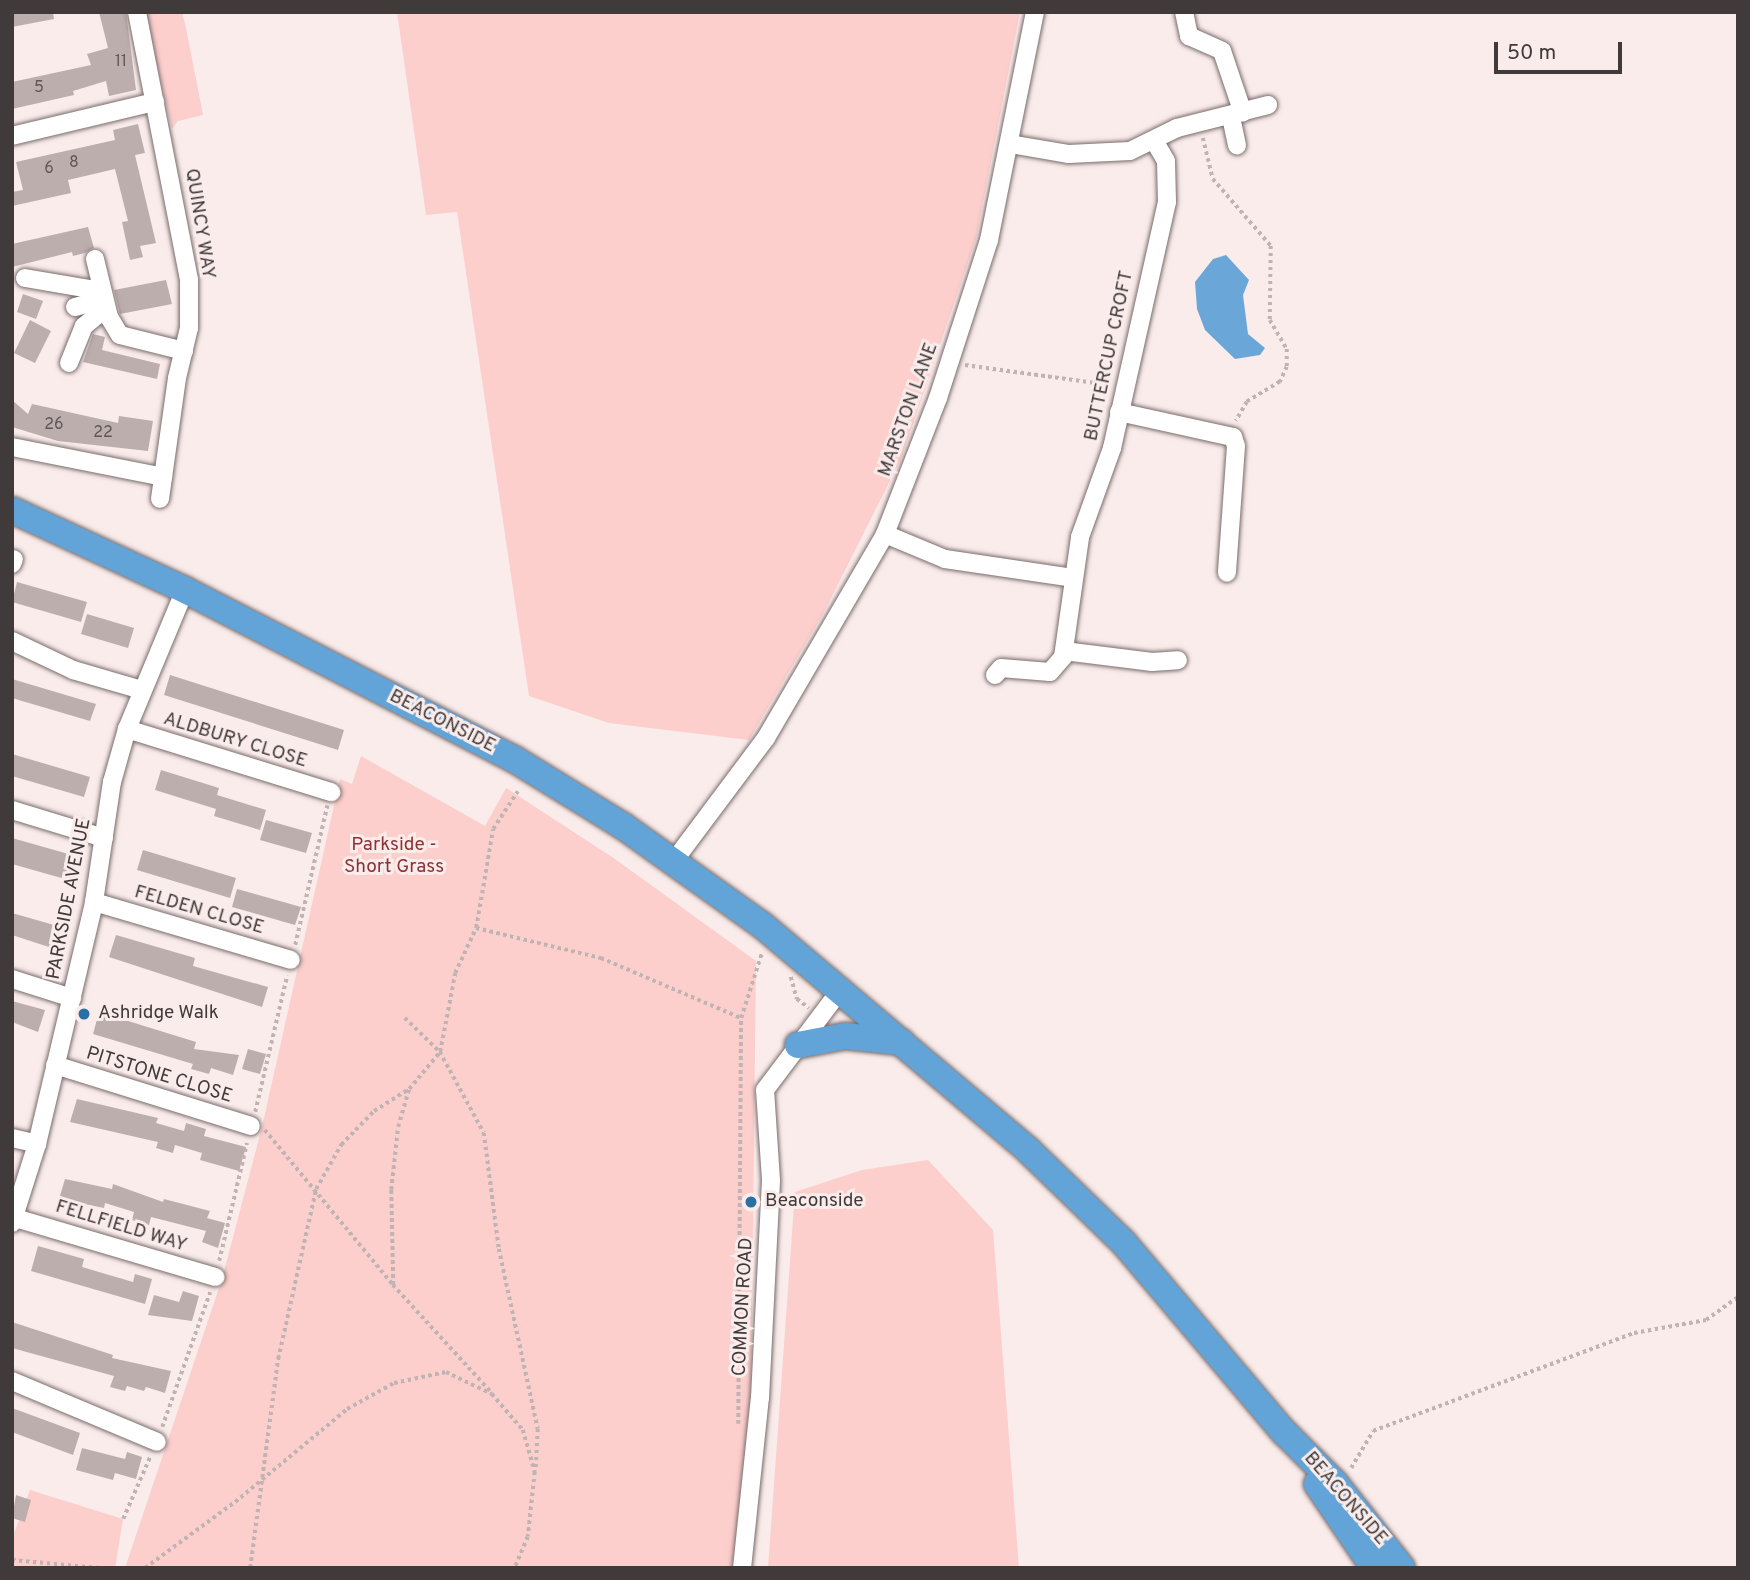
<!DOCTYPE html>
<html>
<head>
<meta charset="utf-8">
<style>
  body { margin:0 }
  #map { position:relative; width:1750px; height:1580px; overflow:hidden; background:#faeceb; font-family:Overpass,sans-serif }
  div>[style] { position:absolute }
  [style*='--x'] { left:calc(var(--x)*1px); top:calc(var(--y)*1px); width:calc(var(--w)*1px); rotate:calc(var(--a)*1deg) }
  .green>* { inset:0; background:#fccecc }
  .water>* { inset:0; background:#6aa7d8 }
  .building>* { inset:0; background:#bcaead }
  .path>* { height:3.5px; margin-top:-1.75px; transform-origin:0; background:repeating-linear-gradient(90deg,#bfb4b3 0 3.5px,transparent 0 7px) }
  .roads { filter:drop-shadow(0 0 2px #786c6b) drop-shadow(0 0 2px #786c6b) }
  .minor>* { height:18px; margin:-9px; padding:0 9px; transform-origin:9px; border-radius:9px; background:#fff }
  .highway>* { height:26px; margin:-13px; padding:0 13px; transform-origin:13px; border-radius:13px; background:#63a4d8 }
  .dots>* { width:19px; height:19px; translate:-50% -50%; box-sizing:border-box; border:4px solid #faeceb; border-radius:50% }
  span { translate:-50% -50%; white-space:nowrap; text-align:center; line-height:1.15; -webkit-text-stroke:6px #faeceb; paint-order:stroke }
  .number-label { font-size:16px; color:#5f5757 }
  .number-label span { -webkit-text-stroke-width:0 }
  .street-label { font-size:19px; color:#403a3a }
  .park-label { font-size:19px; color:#8e3134 }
  .poi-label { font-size:19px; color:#403a3a }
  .left { translate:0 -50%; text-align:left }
  .frame { position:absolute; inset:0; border:14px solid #403a3a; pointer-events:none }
  .scale { position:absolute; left:1494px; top:42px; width:128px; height:32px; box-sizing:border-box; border:4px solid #403a3a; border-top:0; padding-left:9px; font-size:21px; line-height:24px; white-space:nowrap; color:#403a3a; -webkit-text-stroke:5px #faeceb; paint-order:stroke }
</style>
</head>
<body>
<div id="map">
  <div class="green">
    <div style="clip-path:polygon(144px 12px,182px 12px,186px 28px,203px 115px,178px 121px,172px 129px)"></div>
    <div style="clip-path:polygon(397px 12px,1020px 12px,976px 239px,901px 459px,823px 614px,749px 740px,609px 723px,529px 696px,457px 212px,426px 215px)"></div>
    <div style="clip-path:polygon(361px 756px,485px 826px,506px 788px,615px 859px,756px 961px,751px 1396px,734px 1568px,125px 1568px,222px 1279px,262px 1127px,340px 779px,352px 784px)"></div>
    <div style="clip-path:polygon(928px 1160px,993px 1230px,1019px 1568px,768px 1568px,795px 1192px,862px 1170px)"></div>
    <div style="clip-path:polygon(30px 1490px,123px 1519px,115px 1568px,12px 1568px,12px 1539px)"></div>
  </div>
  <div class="water">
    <div style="clip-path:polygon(1226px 255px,1249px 280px,1243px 295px,1248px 334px,1265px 348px,1260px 355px,1235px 359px,1205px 330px,1197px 309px,1195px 282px,1213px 259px)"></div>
  </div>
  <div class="building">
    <div style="clip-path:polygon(12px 12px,53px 12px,54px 19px,12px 27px)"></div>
    <div style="clip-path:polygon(99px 12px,126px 12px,136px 90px,109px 96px,106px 81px,73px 91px,74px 95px,12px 109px,12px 82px,91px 65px,87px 54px,108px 48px)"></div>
    <div style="clip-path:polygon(138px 124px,145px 153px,135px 155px,156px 243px,140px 246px,143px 257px,130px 260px,122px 222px,128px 221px,115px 169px,68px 180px,71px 193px,12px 206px,12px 192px,23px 190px,16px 162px,115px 140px,113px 130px)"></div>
    <div style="clip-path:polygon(88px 227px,94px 248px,85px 253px,73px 256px,72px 252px,12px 267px,12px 244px)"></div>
    <div style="clip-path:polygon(166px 280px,172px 304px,120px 314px,114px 290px)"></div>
    <div style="clip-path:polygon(23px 294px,43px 301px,36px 319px,17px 312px)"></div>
    <div style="clip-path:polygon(30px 320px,51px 331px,35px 363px,14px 353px)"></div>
    <div style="clip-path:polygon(93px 334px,105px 337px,102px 350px,160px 364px,157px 379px,83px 362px)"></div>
    <div style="clip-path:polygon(12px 400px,28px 414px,32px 404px,118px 423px,119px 416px,153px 421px,148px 451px,58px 441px,12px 427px)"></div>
    <div style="clip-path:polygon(17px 582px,87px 602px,81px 622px,12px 602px)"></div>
    <div style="clip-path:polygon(87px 614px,134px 628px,128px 648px,81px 634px)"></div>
    <div style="clip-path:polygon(170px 675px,344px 730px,338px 750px,164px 695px)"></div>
    <div style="clip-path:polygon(12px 679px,96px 704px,90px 721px,12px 698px)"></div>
    <div style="clip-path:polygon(12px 754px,90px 777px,84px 797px,12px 776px)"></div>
    <div style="clip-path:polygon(161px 770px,219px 788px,217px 795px,266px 810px,260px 830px,214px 816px,216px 809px,155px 790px)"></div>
    <div style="clip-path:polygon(266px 820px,312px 833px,306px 853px,260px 840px)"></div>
    <div style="clip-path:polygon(12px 838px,79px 857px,72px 881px,12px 864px)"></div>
    <div style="clip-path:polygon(143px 850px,236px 878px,230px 898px,137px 870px)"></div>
    <div style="clip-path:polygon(237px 889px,301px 907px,295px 925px,232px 907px)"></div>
    <div style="clip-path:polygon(12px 913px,61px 927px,55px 949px,12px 935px)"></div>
    <div style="clip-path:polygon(116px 935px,195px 958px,193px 966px,268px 987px,262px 1007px,109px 957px)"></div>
    <div style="clip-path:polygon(12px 1001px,45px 1010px,38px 1032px,12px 1022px)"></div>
    <div style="clip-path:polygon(99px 1012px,196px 1042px,194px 1049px,239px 1055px,233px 1075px,211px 1068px,209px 1074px,191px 1069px,193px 1064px,93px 1034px)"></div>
    <div style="clip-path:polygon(248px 1049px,266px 1054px,260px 1074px,242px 1069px)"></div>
    <div style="clip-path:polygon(77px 1099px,158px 1118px,156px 1123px,184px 1131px,186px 1123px,206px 1129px,204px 1136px,246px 1147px,239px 1171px,200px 1160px,202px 1153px,175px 1145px,173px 1153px,156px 1148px,158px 1142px,70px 1122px)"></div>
    <div style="clip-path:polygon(65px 1179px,112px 1189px,113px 1184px,163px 1202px,164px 1199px,210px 1211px,207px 1218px,225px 1223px,218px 1248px,202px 1242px,206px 1231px,151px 1217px,149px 1225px,132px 1220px,134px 1212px,105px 1203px,104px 1208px,59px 1199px)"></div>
    <div style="clip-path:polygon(38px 1246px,84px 1259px,82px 1267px,133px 1282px,135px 1274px,152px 1279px,145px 1304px,31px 1271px)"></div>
    <div style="clip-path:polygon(183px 1291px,199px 1296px,192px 1321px,148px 1315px,154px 1295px,179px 1302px)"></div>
    <div style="clip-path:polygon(12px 1322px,113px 1355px,112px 1358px,171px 1371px,165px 1393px,146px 1387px,144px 1391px,127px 1386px,125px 1391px,110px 1387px,114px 1376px,12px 1348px)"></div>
    <div style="clip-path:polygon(12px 1408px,80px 1433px,73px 1455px,12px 1432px)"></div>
    <div style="clip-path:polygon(82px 1448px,125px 1459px,127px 1452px,142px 1457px,136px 1479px,115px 1473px,113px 1480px,76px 1470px)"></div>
    <div style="clip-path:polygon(16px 1495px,31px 1500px,25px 1522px,12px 1518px)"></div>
  </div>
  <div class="path">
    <div style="--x:1203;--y:138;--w:42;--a:76.3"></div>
    <div style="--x:1213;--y:179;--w:89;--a:49.1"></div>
    <div style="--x:1271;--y:246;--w:74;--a:90.8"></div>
    <div style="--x:1270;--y:320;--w:34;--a:60"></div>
    <div style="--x:1287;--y:349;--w:18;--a:90"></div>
    <div style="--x:1287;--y:367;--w:17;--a:115"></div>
    <div style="--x:1280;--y:382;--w:39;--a:149"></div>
    <div style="--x:1247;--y:402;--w:22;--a:120"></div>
    <div style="--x:965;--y:365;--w:146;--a:7.9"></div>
    <div style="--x:476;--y:928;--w:129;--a:13.5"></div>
    <div style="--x:601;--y:958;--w:152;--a:23.2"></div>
    <div style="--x:295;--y:945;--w:143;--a:-77"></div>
    <div style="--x:791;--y:977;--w:23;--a:75"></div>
    <div style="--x:797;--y:999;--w:15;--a:37"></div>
    <div style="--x:405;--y:1018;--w:49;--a:44.2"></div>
    <div style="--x:440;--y:1052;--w:92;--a:61.5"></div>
    <div style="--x:484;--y:1133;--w:117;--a:82.6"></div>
    <div style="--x:499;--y:1249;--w:184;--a:77.8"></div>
    <div style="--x:538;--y:1429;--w:39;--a:93"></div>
    <div style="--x:255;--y:1112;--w:140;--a:-76.8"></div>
    <div style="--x:265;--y:1130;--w:201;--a:50.4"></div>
    <div style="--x:393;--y:1285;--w:145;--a:47.5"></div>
    <div style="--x:219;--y:1261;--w:121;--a:-76.7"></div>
    <div style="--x:393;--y:1285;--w:95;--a:-91.2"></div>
    <div style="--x:391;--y:1190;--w:63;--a:-83.7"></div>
    <div style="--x:398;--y:1127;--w:40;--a:-74"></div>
    <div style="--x:409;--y:1089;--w:48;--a:-50"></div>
    <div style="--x:440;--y:1052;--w:80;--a:-79.2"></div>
    <div style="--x:455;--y:973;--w:50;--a:-65"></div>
    <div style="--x:476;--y:928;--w:100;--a:-80.3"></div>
    <div style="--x:493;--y:829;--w:45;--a:-56.7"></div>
    <div style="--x:738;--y:1424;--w:406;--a:-89.6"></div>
    <div style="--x:741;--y:1018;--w:69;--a:-72.3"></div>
    <div style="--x:162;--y:1427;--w:143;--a:-70.4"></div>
    <div style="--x:1351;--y:1468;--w:43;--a:-59.3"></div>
    <div style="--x:1373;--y:1431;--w:279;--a:-20.6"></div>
    <div style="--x:1634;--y:1333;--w:73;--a:-10.2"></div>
    <div style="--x:1706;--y:1320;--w:39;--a:-36"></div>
    <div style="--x:123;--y:1519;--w:68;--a:-66.5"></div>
    <div style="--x:12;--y:1560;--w:88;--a:5.2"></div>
    <div style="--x:145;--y:1568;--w:112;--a:-36.3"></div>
    <div style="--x:235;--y:1502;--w:146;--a:-39.7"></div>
    <div style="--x:347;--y:1409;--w:54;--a:-29"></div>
    <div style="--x:394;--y:1383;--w:53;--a:-11.9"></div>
    <div style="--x:446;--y:1372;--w:51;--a:25.6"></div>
    <div style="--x:492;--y:1394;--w:48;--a:49.3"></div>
    <div style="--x:523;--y:1430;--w:44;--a:74.1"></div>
    <div style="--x:535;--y:1472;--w:65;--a:96.1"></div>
    <div style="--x:528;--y:1537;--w:34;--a:113"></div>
    <div style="--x:250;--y:1568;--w:211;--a:-82.4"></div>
    <div style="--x:278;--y:1359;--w:174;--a:-77.4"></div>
    <div style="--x:316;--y:1189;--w:51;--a:-60.4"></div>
    <div style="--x:341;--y:1145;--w:47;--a:-45.9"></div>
    <div style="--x:374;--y:1111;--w:41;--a:-32.2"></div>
  </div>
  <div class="roads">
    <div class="minor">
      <div style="--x:137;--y:12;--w:273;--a:79"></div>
      <div style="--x:189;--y:280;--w:48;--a:90"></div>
      <div style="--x:189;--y:328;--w:51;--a:103.5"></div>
      <div style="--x:177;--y:378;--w:122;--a:98"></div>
      <div style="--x:1184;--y:12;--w:25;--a:78"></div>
      <div style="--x:1189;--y:36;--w:36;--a:24"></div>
      <div style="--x:1222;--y:51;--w:65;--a:71.3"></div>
      <div style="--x:1231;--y:117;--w:29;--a:78"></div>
      <div style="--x:12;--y:136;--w:147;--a:-13.4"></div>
      <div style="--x:1010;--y:144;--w:60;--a:9.6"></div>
      <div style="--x:1069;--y:154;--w:61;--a:-2.8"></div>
      <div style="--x:1130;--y:151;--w:52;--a:-26.1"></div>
      <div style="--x:1177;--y:128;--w:94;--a:-14.2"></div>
      <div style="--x:95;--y:259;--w:60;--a:76.4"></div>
      <div style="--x:109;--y:317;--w:21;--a:59"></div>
      <div style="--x:120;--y:335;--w:66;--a:14"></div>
      <div style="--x:25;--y:278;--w:78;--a:9.6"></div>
      <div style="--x:75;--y:307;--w:30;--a:-15"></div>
      <div style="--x:69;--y:363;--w:40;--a:-68"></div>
      <div style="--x:84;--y:326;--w:28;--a:-39"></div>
      <div style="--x:1119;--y:412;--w:117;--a:12.4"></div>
      <div style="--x:1233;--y:437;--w:9;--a:72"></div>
      <div style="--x:1236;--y:446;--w:127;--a:94.1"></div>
      <div style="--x:12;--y:447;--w:154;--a:11.2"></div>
      <div style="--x:885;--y:534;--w:65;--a:22.6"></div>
      <div style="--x:945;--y:559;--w:129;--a:8.4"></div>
      <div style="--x:12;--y:564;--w:5;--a:-68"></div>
      <div style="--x:12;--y:641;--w:68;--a:25.4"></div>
      <div style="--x:73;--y:670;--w:72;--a:16.2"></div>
      <div style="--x:1064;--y:651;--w:89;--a:7.1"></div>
      <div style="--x:1152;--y:662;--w:26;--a:-4"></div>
      <div style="--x:995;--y:675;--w:9;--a:-49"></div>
      <div style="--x:1001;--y:668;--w:49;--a:4.7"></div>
      <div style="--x:1050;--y:672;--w:20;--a:-49"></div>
      <div style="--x:1063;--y:657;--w:121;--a:-81.9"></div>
      <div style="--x:1080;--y:537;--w:95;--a:-70.2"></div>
      <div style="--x:1112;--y:448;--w:252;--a:-77.4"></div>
      <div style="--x:1167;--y:202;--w:41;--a:-91.4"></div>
      <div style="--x:1166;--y:161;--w:22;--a:-120"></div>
      <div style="--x:127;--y:729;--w:214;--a:17.2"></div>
      <div style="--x:12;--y:810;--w:96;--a:16.9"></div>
      <div style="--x:674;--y:861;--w:154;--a:-53.2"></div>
      <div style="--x:766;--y:738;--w:236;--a:-59.7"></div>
      <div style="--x:885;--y:534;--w:146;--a:-68.7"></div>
      <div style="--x:938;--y:398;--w:166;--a:-72.1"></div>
      <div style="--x:989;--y:240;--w:233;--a:-78.6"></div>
      <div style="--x:94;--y:902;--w:205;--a:16.4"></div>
      <div style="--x:12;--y:979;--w:63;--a:17.6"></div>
      <div style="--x:55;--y:1065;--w:205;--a:17.3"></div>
      <div style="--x:12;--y:1138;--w:26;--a:13"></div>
      <div style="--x:15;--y:1218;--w:209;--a:16.4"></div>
      <div style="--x:12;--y:1223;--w:83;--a:-72.4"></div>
      <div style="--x:37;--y:1144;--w:249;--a:-76.7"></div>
      <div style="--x:94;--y:902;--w:121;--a:-81.5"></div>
      <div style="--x:112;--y:782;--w:55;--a:-74.2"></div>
      <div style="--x:127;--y:729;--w:151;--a:-67.4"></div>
      <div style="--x:12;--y:1381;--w:157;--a:22.8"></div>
      <div style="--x:742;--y:1568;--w:171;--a:-84"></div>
      <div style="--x:760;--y:1398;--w:218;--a:-87.1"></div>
      <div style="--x:771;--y:1180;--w:90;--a:-93.8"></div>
      <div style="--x:765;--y:1090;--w:128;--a:-53"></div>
    </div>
    <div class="highway">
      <div style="--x:12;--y:510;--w:191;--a:24.8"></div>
      <div style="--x:185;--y:590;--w:370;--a:27.2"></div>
      <div style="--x:514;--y:759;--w:128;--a:31.6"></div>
      <div style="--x:623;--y:826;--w:171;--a:35.5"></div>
      <div style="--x:762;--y:925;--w:350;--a:40.2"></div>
      <div style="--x:1029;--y:1151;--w:132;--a:44.1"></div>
      <div style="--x:1124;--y:1243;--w:248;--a:49.8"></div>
      <div style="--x:1284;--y:1432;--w:72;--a:45"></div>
      <div style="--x:1335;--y:1483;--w:108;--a:51.8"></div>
      <div style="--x:798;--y:1045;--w:48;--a:-10.8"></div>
      <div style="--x:845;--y:1036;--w:57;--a:6"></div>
      <div style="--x:1317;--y:1484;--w:102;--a:55.8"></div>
    </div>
  </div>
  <div class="dots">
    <div style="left:84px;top:1014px;background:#2971a5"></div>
    <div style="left:751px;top:1202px;background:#2971a5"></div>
  </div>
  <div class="number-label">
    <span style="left:121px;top:62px">11</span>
    <span style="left:39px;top:88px">5</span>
    <span style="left:74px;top:163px">8</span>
    <span style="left:49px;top:169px">6</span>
    <span style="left:54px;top:425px">26</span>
    <span style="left:103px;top:433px">22</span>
  </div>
  <div class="street-label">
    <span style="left:199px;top:224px;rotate:81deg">QUINCY WAY</span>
    <span style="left:1110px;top:356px;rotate:-78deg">BUTTERCUP CROFT</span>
    <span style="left:909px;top:410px;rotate:-70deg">MARSTON LANE</span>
    <span style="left:442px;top:722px;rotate:27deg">BEACONSIDE</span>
    <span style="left:235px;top:741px;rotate:17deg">ALDBURY CLOSE</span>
    <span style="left:70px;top:899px;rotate:-79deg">PARKSIDE AVENUE</span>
    <span style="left:199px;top:911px;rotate:16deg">FELDEN CLOSE</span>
    <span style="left:159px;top:1076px;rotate:17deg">PITSTONE CLOSE</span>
    <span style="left:121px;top:1227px;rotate:17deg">FELLFIELD WAY</span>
    <span style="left:744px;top:1307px;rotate:-87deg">COMMON ROAD</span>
    <span style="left:1345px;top:1499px;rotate:49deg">BEACONSIDE</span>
  </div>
  <div class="park-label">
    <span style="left:394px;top:857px">Parkside -<br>Short Grass</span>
  </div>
  <div class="poi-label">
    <span class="left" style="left:98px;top:1014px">Ashridge Walk</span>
    <span class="left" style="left:765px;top:1202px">Beaconside</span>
  </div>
  <div class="frame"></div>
  <div class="scale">50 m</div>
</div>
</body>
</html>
